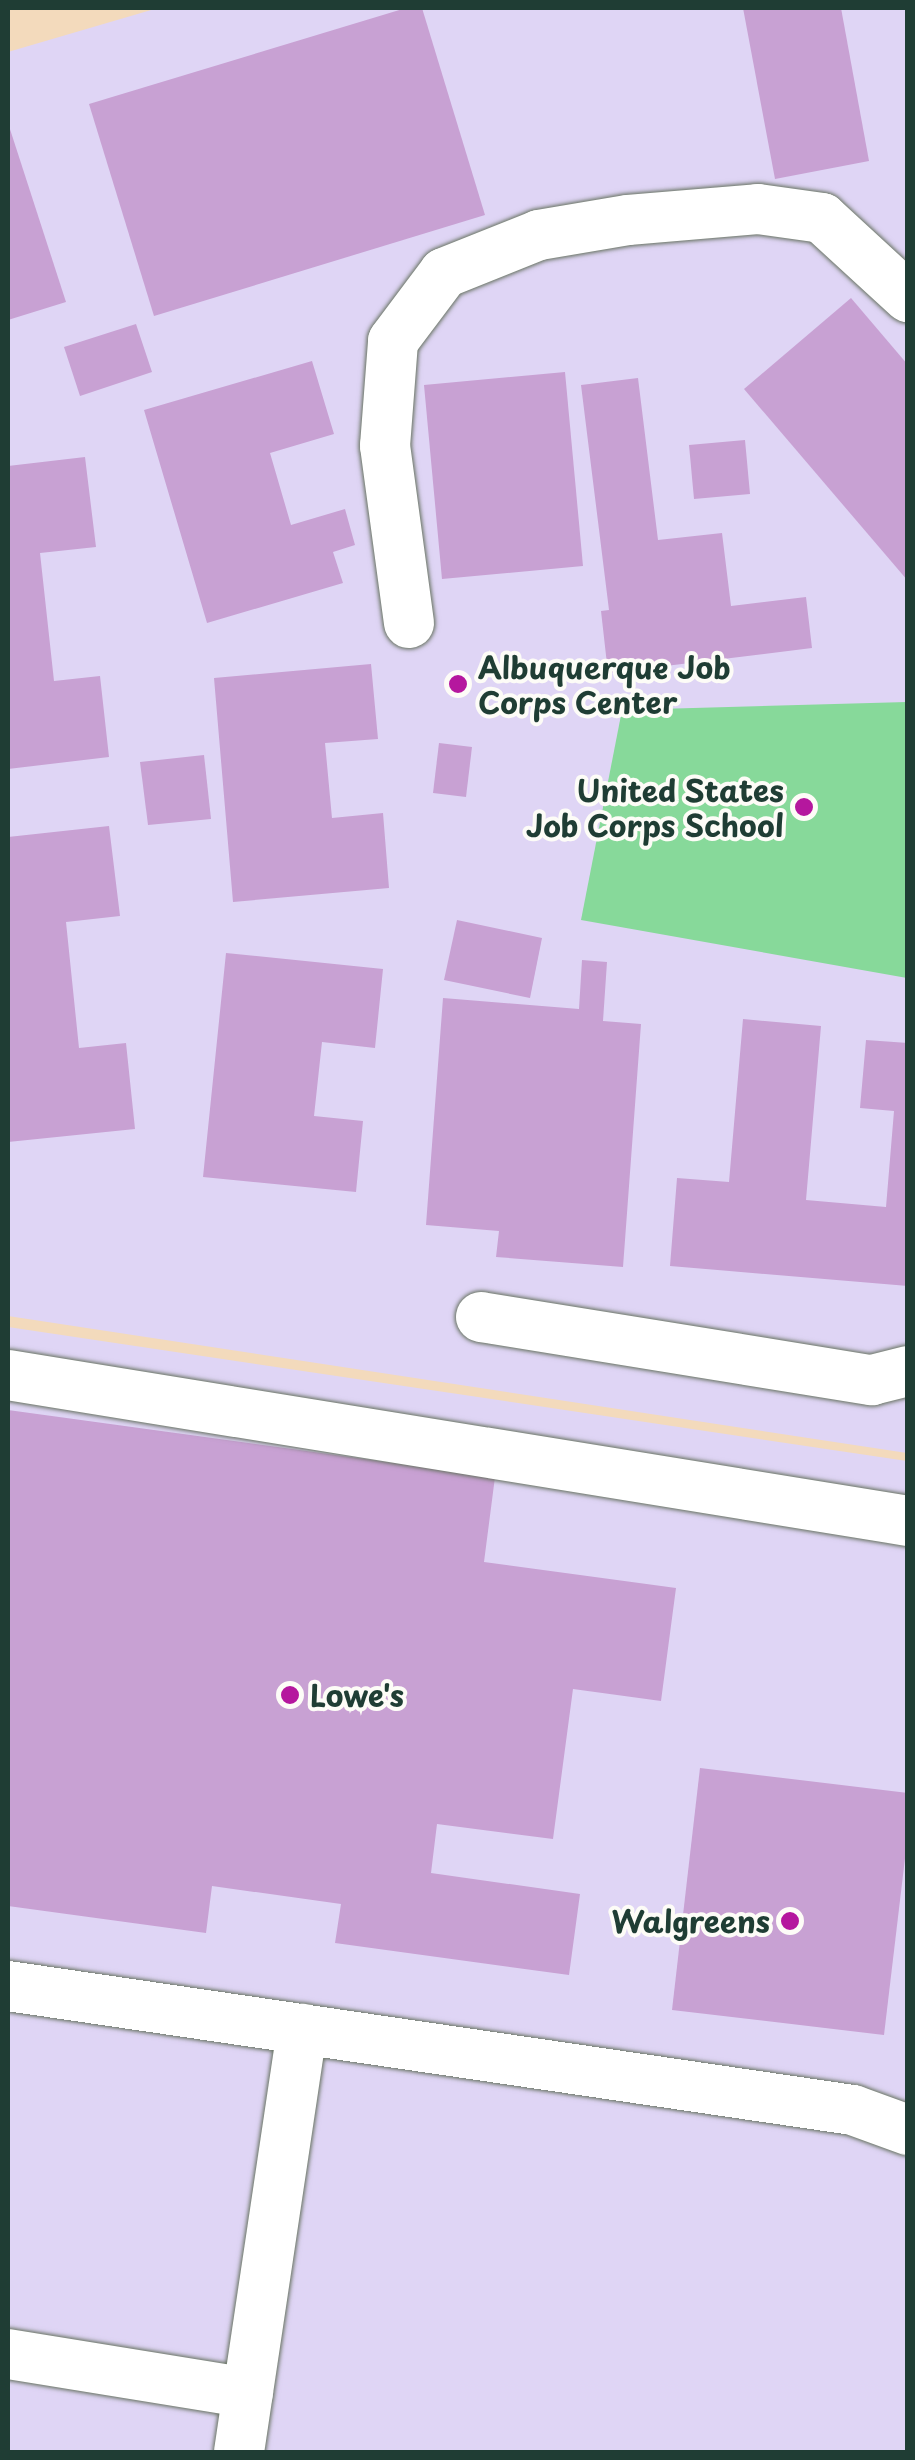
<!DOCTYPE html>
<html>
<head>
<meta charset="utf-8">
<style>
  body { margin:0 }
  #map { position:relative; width:915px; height:2460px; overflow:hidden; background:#f3dabc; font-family:"Playpen Sans",sans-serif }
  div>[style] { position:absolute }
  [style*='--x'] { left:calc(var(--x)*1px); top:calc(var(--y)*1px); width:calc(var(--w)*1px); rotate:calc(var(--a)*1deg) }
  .built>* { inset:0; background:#dfd5f5 }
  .green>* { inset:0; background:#87d99a }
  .building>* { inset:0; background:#c8a1d3 }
  .roads { filter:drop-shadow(0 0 2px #697464) drop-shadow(0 0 2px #697464) }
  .minor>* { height:50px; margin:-25px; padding:0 25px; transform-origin:25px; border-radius:25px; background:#fff }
  .dots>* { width:28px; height:28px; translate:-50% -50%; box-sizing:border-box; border:5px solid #fdfcf7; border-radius:50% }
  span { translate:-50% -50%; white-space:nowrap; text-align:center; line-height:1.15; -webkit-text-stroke:8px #fdfcf7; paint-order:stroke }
  .poi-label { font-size:30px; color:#1f3d34; font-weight:700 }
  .left { translate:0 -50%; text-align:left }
  .right { translate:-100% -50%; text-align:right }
  .frame { position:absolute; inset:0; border:10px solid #1f3d34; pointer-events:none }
</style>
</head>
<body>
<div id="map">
  <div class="built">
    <div style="clip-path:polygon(158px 8px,907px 8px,907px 1453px,8px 1316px,8px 52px)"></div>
    <div style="clip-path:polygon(8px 1327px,907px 1461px,907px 2451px,8px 2452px)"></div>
  </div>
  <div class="green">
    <div style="clip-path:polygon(907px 702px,907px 978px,581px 920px,622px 710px)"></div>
  </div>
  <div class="building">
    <div style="clip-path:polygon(406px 8px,422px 8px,485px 215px,154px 316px,89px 104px)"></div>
    <div style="clip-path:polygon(743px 8px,841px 8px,869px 161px,775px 179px)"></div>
    <div style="clip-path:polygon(8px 123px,66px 302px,8px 320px)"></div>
    <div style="clip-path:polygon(851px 298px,908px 365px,908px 581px,744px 389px)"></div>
    <div style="clip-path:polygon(136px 324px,152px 372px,80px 396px,64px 347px)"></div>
    <div style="clip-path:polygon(312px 361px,334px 434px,270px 453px,291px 525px,345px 509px,355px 545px,333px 552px,343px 583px,207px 623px,144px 410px)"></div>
    <div style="clip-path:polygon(565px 372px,583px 566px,442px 579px,424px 385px)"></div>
    <div style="clip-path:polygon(638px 378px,658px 540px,722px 533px,731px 606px,806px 597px,812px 648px,608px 673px,601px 611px,609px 610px,581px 385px)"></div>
    <div style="clip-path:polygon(745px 440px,750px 494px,694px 499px,689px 445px)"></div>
    <div style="clip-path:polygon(85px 457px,96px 547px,40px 553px,54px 681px,100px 676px,109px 757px,8px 769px,8px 466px)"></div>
    <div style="clip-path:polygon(371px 664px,378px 739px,325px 743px,332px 818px,383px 813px,389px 888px,233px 902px,214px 678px)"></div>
    <div style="clip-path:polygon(439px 743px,472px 747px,466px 797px,433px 793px)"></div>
    <div style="clip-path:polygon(204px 755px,211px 819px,148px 825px,140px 762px)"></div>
    <div style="clip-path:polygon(109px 826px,120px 916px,66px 922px,79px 1048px,126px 1043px,135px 1129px,8px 1142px,8px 837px)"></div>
    <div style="clip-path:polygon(457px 920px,542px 938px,530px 998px,444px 980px)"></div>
    <div style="clip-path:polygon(226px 953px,383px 969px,375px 1048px,322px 1042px,314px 1116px,363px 1121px,356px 1192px,203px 1177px)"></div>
    <div style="clip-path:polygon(582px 960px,607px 962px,603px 1021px,641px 1024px,623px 1267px,496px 1257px,499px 1231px,426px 1225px,443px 998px,579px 1009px)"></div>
    <div style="clip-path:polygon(743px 1019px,821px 1026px,806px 1200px,886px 1207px,894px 1111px,860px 1108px,866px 1040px,908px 1043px,908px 1286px,670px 1266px,677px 1178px,729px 1182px)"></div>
    <div style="clip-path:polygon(8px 1410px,495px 1477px,484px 1562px,676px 1588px,661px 1701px,573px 1689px,553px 1839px,437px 1824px,431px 1873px,580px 1894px,569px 1975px,335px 1943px,341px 1904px,212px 1886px,206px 1933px,8px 1906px)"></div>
    <div style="clip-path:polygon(700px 1768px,908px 1793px,908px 1833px,884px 2035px,672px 2010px)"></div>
  </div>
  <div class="roads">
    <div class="minor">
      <div style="--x:409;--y:623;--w:179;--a:-97.7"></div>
      <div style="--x:385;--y:446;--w:105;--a:-85.6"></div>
      <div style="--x:393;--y:341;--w:85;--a:-53.1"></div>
      <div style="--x:444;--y:273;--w:102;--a:-21.8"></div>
      <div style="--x:539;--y:235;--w:90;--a:-9.6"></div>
      <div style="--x:628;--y:220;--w:130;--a:-4.8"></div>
      <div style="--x:758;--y:209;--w:65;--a:8"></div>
      <div style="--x:822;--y:218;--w:117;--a:42.6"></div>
      <div style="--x:481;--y:1317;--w:396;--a:9.2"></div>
      <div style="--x:872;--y:1380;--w:37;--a:-14"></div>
      <div style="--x:8;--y:1375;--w:912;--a:9.21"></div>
      <div style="--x:8;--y:1986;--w:854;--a:8.35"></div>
      <div style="--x:853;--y:2110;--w:59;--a:20"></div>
      <div style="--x:8;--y:2354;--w:243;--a:9.2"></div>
      <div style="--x:239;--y:2452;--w:428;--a:-81.5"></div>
    </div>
  </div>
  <div class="dots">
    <div style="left:458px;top:684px;background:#b5179e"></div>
    <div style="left:804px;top:807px;background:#b5179e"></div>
    <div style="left:290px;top:1695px;background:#b5179e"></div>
    <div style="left:790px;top:1921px;background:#b5179e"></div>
  </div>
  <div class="poi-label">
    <span class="left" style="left:478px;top:684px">Albuquerque Job<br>Corps Center</span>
    <span class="right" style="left:784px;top:807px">United States<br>Job Corps School</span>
    <span class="left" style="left:310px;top:1695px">Lowe's</span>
    <span class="right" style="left:770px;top:1921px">Walgreens</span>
  </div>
  <div class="frame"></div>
</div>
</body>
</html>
